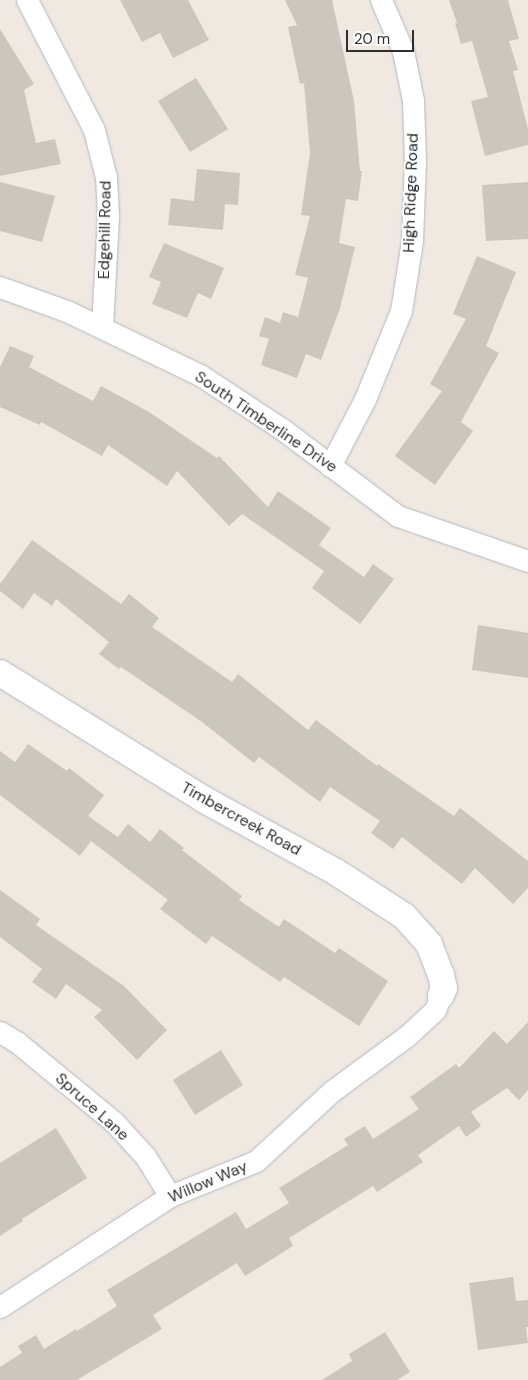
<!DOCTYPE html>
<html>
<head>
<meta charset="utf-8">
<style>
  body { margin:0 }
  #map { position:relative; width:528px; height:1380px; overflow:hidden; background:#efe9e1; font-family:"DM Sans",sans-serif }
  div>[style] { position:absolute }
  [style*='--x'] { left:calc(var(--x)*1px); top:calc(var(--y)*1px); width:calc(var(--w)*1px); rotate:calc(var(--a)*1deg) }
  .building>* { inset:0; background:#cbc7bf }
  .roads { filter:drop-shadow(0 0 1px #b4b7c1) drop-shadow(0 0 1px #b4b7c1) }
  .minor>* { height:21px; margin:-10.5px; padding:0 10.5px; transform-origin:10.5px; border-radius:10.5px; background:#fff }
  .tertiary>* { height:26px; margin:-13px; padding:0 13px; transform-origin:13px; border-radius:13px; background:#fff }
  span { translate:-50% -50%; white-space:nowrap; text-align:center; line-height:1.15; -webkit-text-stroke:4px #fff; paint-order:stroke }
  .street-label { font-size:16px; color:#2e2e2e }
  .scale { position:absolute; left:346px; top:30px; width:68px; height:22px; box-sizing:border-box; border:2px solid #2e2e2e; border-top:0; padding-left:6px; font-size:15px; line-height:18px; white-space:nowrap; color:#2e2e2e; -webkit-text-stroke:4px #fff; paint-order:stroke }
</style>
</head>
<body>
<div id="map">
  <div class="building">
    <div style="clip-path:polygon(120px 0,188px 0,209px 40px,173px 58px,160px 33px,142px 42px)"></div>
    <div style="clip-path:polygon(285px 0,332px 0,354px 101px,360px 171px,362px 171px,358px 201px,346px 199px,339px 243px,355px 247px,340px 308px,321px 360px,306px 354px,297px 378px,261px 365px,269px 339px,259px 336px,265px 317px,280px 323px,283px 312px,298px 317px,308px 278px,295px 275px,310px 216px,301px 215px,310px 153px,304px 83px,300px 84px,288px 27px,297px 25px)"></div>
    <div style="clip-path:polygon(449px 0,508px 0,519px 39px,509px 41px,518px 70px,513px 71px,528px 129px,528px 145px,485px 156px,471px 101px,488px 97px,472px 41px,461px 44px,455px 23px,457px 23px)"></div>
    <div style="clip-path:polygon(0 29px,34px 84px,24px 90px,36px 143px,55px 139px,61px 164px,0 176px)"></div>
    <div style="clip-path:polygon(196px 78px,228px 129px,190px 152px,158px 101px)"></div>
    <div style="clip-path:polygon(197px 169px,240px 173px,238px 205px,225px 204px,223px 230px,168px 225px,171px 198px,194px 201px)"></div>
    <div style="clip-path:polygon(0 182px,55px 196px,42px 242px,0 231px)"></div>
    <div style="clip-path:polygon(528px 182px,528px 239px,486px 241px,482px 185px)"></div>
    <div style="clip-path:polygon(164px 243px,224px 268px,211px 299px,198px 293px,187px 318px,152px 304px,161px 282px,149px 277px)"></div>
    <div style="clip-path:polygon(477px 256px,516px 272px,486px 346px,499px 353px,461px 422px,473px 431px,435px 485px,395px 456px,442px 391px,430px 384px,466px 319px,453px 314px)"></div>
    <div style="clip-path:polygon(10px 346px,34px 356px,29px 367px,93px 401px,101px 386px,149px 412px,217px 458px,219px 456px,268px 507px,278px 491px,331px 528px,319px 545px,364px 577px,373px 564px,394px 579px,360px 624px,312px 588px,324px 571px,242px 514px,229px 526px,177px 471px,167px 486px,108px 445px,102px 456px,41px 422px,40px 425px,0 407px,0 367px)"></div>
    <div style="clip-path:polygon(32px 540px,121px 604px,129px 594px,159px 618px,152px 627px,232px 682px,238px 674px,308px 730px,316px 720px,377px 766px,378px 764px,454px 816px,460px 808px,528px 861px,528px 888px,513px 904px,475px 868px,462px 884px,402px 837px,393px 849px,371px 833px,380px 821px,330px 787px,320px 802px,259px 757px,254px 763px,202px 722px,121px 667px,119px 669px,99px 654px,109px 642px,56px 599px,52px 606px,34px 593px,23px 609px,0 591px,0 584px)"></div>
    <div style="clip-path:polygon(478px 625px,528px 633px,528px 678px,472px 670px)"></div>
    <div style="clip-path:polygon(28px 744px,67px 771px,69px 768px,104px 795px,88px 816px,118px 837px,128px 824px,150px 842px,160px 829px,184px 848px,182px 850px,242px 896px,239px 900px,279px 927px,284px 919px,335px 953px,339px 948px,388px 981px,359px 1026px,284px 977px,280px 982px,212px 936px,206px 944px,160px 909px,168px 900px,91px 841px,80px 856px,0 795px,0 751px,15px 762px)"></div>
    <div style="clip-path:polygon(0 890px,40px 919px,36px 925px,124px 986px,167px 1030px,137px 1060px,94px 1017px,102px 1010px,66px 984px,56px 999px,32px 982px,42px 969px,0 937px)"></div>
    <div style="clip-path:polygon(528px 1022px,528px 1090px,519px 1100px,507px 1088px,471px 1112px,481px 1126px,466px 1137px,459px 1126px,418px 1155px,423px 1162px,377px 1192px,373px 1186px,289px 1238px,293px 1246px,245px 1276px,237px 1263px,153px 1315px,162px 1329px,77px 1380px,0 1380px,0 1367px,22px 1353px,18px 1346px,36px 1335px,44px 1349px,76px 1329px,77px 1331px,117px 1306px,107px 1290px,236px 1212px,246px 1229px,289px 1203px,279px 1188px,348px 1145px,344px 1139px,365px 1126px,373px 1139px,419px 1109px,410px 1097px,456px 1064px,459px 1068px,494px 1031px,507px 1044px)"></div>
    <div style="clip-path:polygon(221px 1050px,243px 1085px,195px 1115px,173px 1080px)"></div>
    <div style="clip-path:polygon(56px 1128px,87px 1178px,22px 1219px,23px 1221px,0 1236px,0 1163px)"></div>
    <div style="clip-path:polygon(513px 1277px,516px 1301px,528px 1300px,528px 1327px,526px 1327px,528px 1343px,478px 1350px,469px 1283px)"></div>
    <div style="clip-path:polygon(385px 1332px,410px 1372px,397px 1380px,322px 1380px,352px 1361px,349px 1354px)"></div>
  </div>
  <div class="roads">
    <div class="minor">
      <div style="--x:27;--y:0;--w:146;--a:62.7"></div>
      <div style="--x:94;--y:130;--w:49;--a:75.7"></div>
      <div style="--x:106;--y:177;--w:39;--a:87"></div>
      <div style="--x:108;--y:216;--w:112;--a:93.1"></div>
      <div style="--x:0;--y:287;--w:73;--a:19.9"></div>
      <div style="--x:69;--y:312;--w:145;--a:25.7"></div>
      <div style="--x:200;--y:375;--w:98;--a:33.4"></div>
      <div style="--x:282;--y:429;--w:145;--a:36.9"></div>
      <div style="--x:398;--y:516;--w:138;--a:19.1"></div>
      <div style="--x:330;--y:466;--w:76;--a:-62.4"></div>
      <div style="--x:365;--y:399;--w:95;--a:-67.8"></div>
      <div style="--x:401;--y:311;--w:71;--a:-81.1"></div>
      <div style="--x:412;--y:241;--w:80;--a:-87.9"></div>
      <div style="--x:415;--y:161;--w:61;--a:-91.9"></div>
      <div style="--x:413;--y:100;--w:50;--a:-101.5"></div>
      <div style="--x:403;--y:51;--w:56;--a:-113.3"></div>
      <div style="--x:0;--y:1032;--w:21;--a:31"></div>
      <div style="--x:18;--y:1043;--w:124;--a:39.5"></div>
      <div style="--x:114;--y:1122;--w:46;--a:47.6"></div>
      <div style="--x:145;--y:1156;--w:47;--a:58"></div>
      <div style="--x:0;--y:1307;--w:203;--a:-33.1"></div>
      <div style="--x:170;--y:1196;--w:93;--a:-22.1"></div>
      <div style="--x:256;--y:1161;--w:103;--a:-42.6"></div>
      <div style="--x:332;--y:1091;--w:93;--a:-36.3"></div>
      <div style="--x:407;--y:1036;--w:38;--a:-43"></div>
      <div style="--x:435;--y:1010;--w:16;--a:-68"></div>
    </div>
    <div class="tertiary">
      <div style="--x:0;--y:673;--w:239;--a:31.8"></div>
      <div style="--x:203;--y:799;--w:152;--a:28.8"></div>
      <div style="--x:336;--y:872;--w:81;--a:32.9"></div>
      <div style="--x:404;--y:916;--w:38;--a:48"></div>
      <div style="--x:429;--y:944;--w:33;--a:69"></div>
      <div style="--x:441;--y:975;--w:13;--a:77"></div>
      <div style="--x:444;--y:988;--w:8;--a:113"></div>
    </div>
  </div>
  <div class="street-label">
    <span style="left:411px;top:193px;rotate:-88deg">High Ridge Road</span>
    <span style="left:105px;top:230px;rotate:-89deg">Edgehill Road</span>
    <span style="left:266px;top:422px;rotate:34deg">South Timberline Drive</span>
    <span style="left:241px;top:819px;rotate:29deg">Timbercreek Road</span>
    <span style="left:92px;top:1107px;rotate:42deg">Spruce Lane</span>
    <span style="left:208px;top:1182px;rotate:-23deg">Willow Way</span>
  </div>
  <div class="scale">20 m</div>
</div>
</body>
</html>
